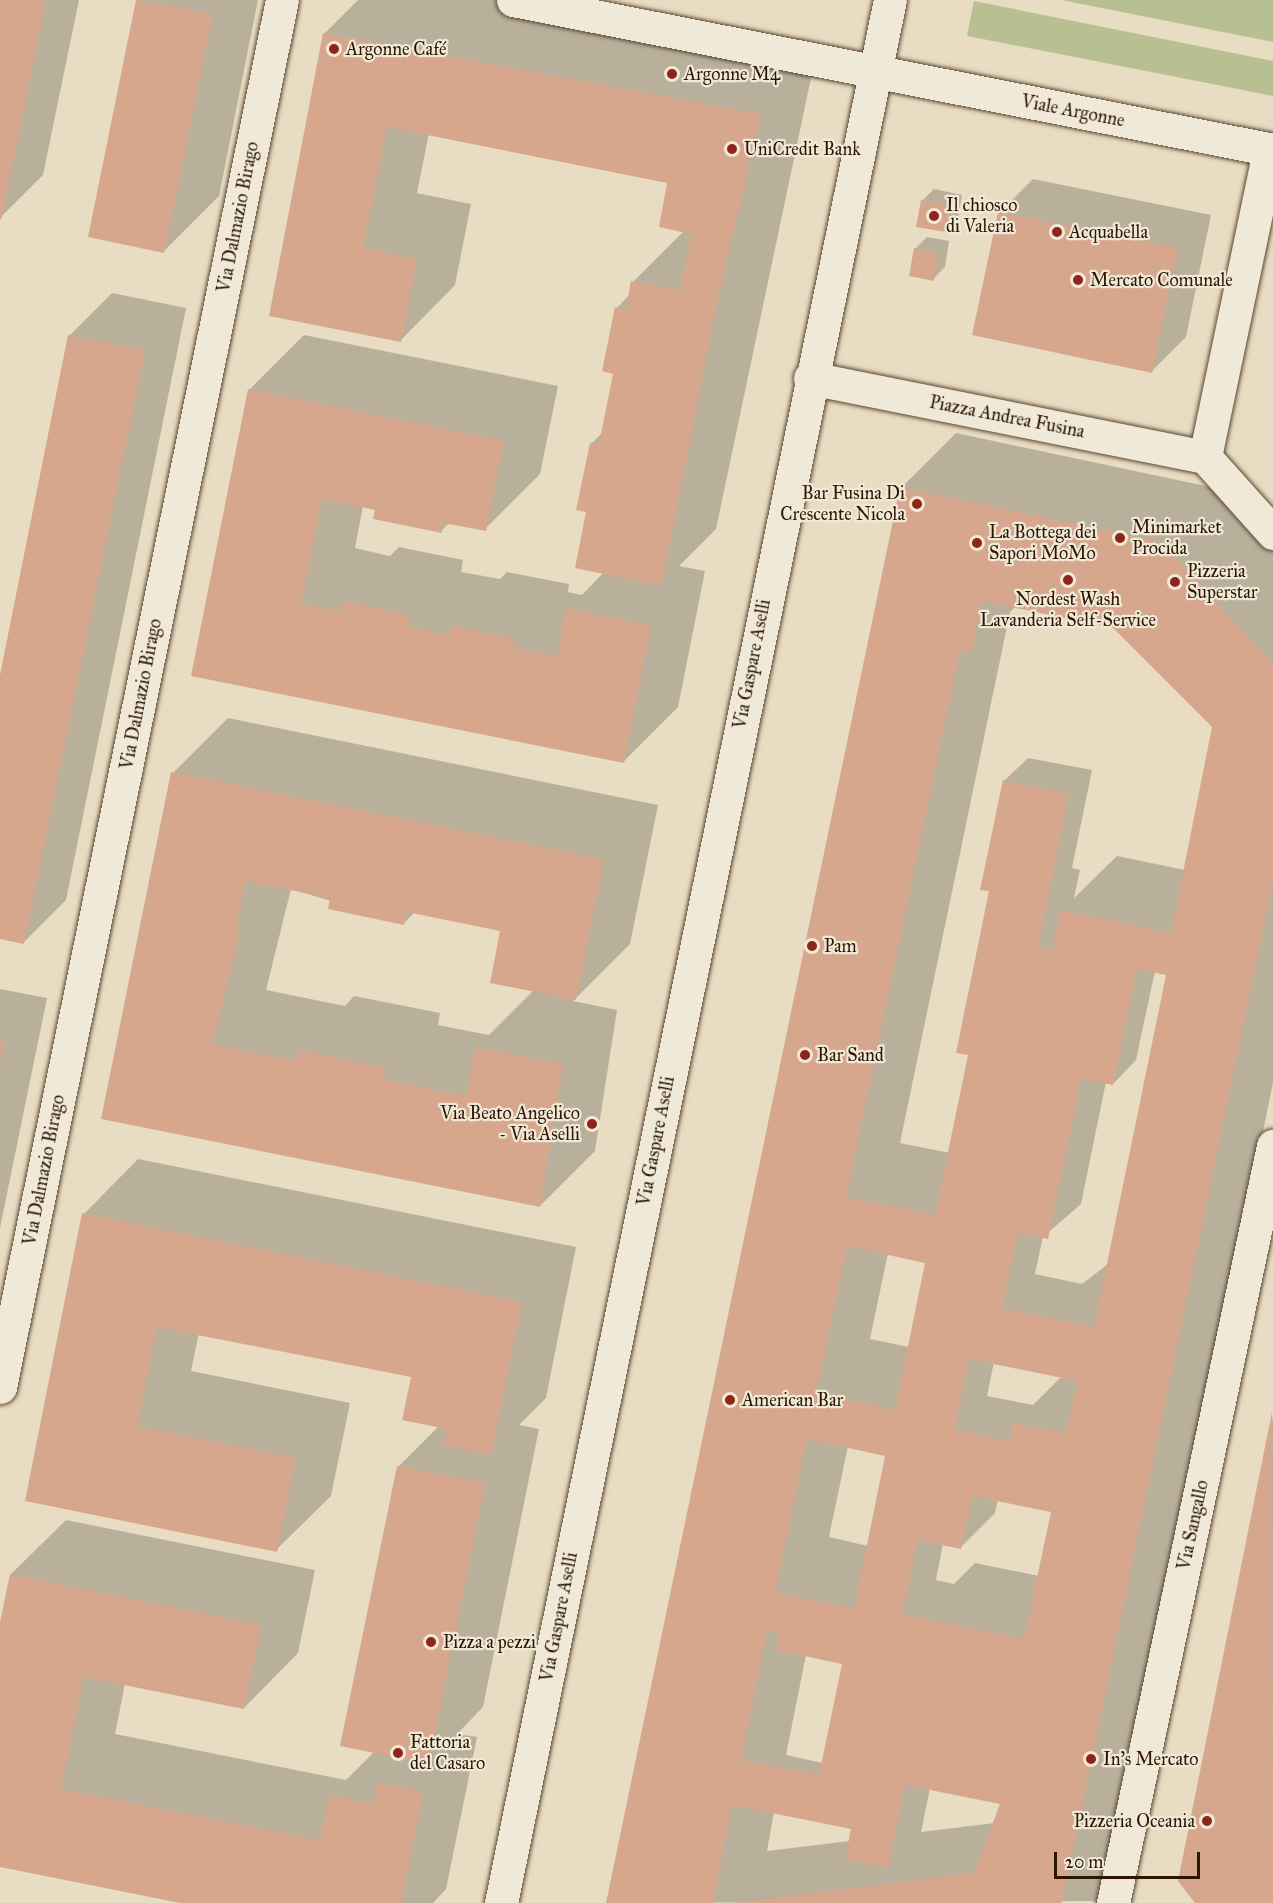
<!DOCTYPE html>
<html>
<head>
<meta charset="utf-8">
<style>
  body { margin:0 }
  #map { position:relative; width:1273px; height:1903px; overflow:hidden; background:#e8ddc3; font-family:"IM FELL Great Primer",serif }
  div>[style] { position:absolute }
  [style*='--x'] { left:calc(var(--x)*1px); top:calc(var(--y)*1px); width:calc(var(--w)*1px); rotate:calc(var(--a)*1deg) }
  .green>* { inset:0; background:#b8c093 }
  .shadow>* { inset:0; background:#0003 }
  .building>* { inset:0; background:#d6a78d }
  .roads { filter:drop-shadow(0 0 2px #5c4731) drop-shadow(0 0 2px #5c4731) }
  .street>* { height:33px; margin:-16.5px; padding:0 16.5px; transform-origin:16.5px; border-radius:16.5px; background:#f0e9d8 }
  .secondary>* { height:33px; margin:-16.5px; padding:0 16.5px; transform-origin:16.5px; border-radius:16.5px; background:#f0e9d8 }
  .dots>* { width:16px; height:16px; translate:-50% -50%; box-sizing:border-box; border:3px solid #f0e9d8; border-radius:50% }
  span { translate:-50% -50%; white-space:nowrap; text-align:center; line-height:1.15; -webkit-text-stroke:4.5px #f0e9d8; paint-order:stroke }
  .poi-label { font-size:18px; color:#2d1500 }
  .left { translate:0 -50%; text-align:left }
  .right { translate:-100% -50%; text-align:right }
  .street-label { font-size:18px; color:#2d1500 }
  .scale { position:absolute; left:1054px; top:1852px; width:146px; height:27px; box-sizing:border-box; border:3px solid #2d1500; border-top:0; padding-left:8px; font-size:18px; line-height:21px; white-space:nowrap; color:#2d1500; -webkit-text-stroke:4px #f0e9d8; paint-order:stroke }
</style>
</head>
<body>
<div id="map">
  <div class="green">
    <div style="clip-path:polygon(1061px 0,1273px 0,1273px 42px)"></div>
    <div style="clip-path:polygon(974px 1px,1273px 61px,1273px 96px,967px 36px)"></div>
  </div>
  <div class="shadow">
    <div style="clip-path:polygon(0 0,79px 0,43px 175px,1px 217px)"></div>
    <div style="clip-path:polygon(138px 0,258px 0,219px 196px,164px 251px,90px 236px)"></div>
    <div style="clip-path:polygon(358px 0,495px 0,815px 59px,716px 529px,679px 566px,705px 571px,678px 707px,623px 762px,192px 675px,250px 389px,304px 335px,558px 386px,540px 474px,485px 529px,450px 522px,441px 531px,363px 506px,355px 548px,390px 556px,399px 547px,463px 560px,461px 572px,500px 579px,507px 572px,569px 584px,568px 592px,582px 595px,604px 572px,588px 510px,591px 444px,603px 432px,615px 372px,617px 308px,630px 294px,633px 282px,684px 231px,669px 182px,429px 133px,417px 193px,471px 204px,455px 285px,401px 340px,271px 315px,324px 34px)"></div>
    <div style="clip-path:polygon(1033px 179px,1211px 215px,1186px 337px,1152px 371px,999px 213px)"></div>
    <div style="clip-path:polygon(934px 189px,962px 195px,958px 218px,946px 230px,922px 201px)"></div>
    <div style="clip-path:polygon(927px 237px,949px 241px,945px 267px,933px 279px,915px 249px)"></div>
    <div style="clip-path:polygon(112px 293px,186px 308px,66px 900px,24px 942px,0 938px,0 681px,70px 335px)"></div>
    <div style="clip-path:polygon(evenodd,956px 433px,1215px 488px,1273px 550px,1273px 1083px,1105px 1901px,608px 1903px,901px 488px,956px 433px,1016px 606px,1113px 626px,1214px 727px,1185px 870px,1117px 856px,1074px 898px,1080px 870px,1072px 868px,1092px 770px,1028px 758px,1004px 781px,970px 1054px,950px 1153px,900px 1143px,1010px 612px,1016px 606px,956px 433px,1155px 971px,1168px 974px,1108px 1264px,1082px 1284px,1035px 1274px,1043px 1237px,1081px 1204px,1106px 1082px,1113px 1084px,1136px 1060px,1155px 971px,956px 433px,888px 1253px,928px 1258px,909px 1347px,870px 1339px,888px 1253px,956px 433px,994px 1362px,1062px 1376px,1033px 1405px,987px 1396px,994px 1362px,956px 433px,848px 1446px,888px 1451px,868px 1546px,829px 1537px,848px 1446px,956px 433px,998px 1499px,1053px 1511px,1039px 1576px,975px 1563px,954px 1584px,936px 1580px,943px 1544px,961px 1547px,995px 1513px,998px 1499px,956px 433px,806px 1655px,844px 1659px,823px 1763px,786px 1755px,806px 1655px,956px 433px,930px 1788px,1002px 1804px,995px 1823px,921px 1832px,930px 1788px,956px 433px,774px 1812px,853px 1828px,850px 1841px,767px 1851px,774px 1812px)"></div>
    <div style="clip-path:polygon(evenodd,228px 718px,658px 805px,630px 944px,573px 1001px,617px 1010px,595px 1151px,540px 1206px,103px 1118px,173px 773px,228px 718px,291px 889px,404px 923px,415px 912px,502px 930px,534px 990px,489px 1035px,438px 1025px,440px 1013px,354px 996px,345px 1006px,266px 990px,291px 889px)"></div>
    <div style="clip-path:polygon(0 989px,47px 998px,0 1228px)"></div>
    <div style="clip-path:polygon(138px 1159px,576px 1247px,546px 1398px,519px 1425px,539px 1429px,483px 1707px,457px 1734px,477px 1737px,446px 1889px,433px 1903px,187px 1903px,0 1865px,0 1629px,11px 1574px,66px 1520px,315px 1570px,298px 1653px,244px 1708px,125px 1684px,115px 1734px,346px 1780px,375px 1751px,398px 1467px,439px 1426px,412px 1376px,199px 1333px,191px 1371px,350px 1403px,331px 1496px,276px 1550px,26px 1500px,84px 1214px)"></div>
    <div style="clip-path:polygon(1273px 1416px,1273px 1903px,1197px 1903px,1180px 1880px)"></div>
  </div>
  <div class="building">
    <div style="clip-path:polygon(0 0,46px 0,1px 220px,0 219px)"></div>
    <div style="clip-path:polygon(136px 0,213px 14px,164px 253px,88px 237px)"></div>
    <div style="clip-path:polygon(323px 33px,761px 114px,718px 298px,661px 586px,575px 568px,586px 512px,576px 510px,590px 443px,599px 444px,613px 374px,602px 371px,615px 307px,626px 310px,631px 281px,680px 290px,691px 234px,659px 227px,667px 183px,387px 127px,363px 248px,417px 259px,401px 342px,269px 316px)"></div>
    <div style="clip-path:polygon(921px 200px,951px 206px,947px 232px,916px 227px)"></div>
    <div style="clip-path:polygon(998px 212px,1178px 248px,1152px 373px,972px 335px)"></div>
    <div style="clip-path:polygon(914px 248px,938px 253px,934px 281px,909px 276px)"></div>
    <div style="clip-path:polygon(68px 335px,145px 350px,24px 944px,0 939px,0 675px)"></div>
    <div style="clip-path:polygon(248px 389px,504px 441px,486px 531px,443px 523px,442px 533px,373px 519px,375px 510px,322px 498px,301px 603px,340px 611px,342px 601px,409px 615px,407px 626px,449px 635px,451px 626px,515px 639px,514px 647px,557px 656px,566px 608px,651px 625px,624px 763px,191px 676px)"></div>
    <div style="clip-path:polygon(evenodd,900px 487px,1160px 542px,1273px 663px,1273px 881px,1062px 1903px,733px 1903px,974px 1873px,1000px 1804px,905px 1785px,888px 1868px,845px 1859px,851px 1829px,732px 1805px,713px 1903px,606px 1903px,900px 487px,982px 601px,1113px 628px,1212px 727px,1171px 933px,1060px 910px,1052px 951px,1038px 948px,1069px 794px,1003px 780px,980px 890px,989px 891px,956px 1053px,968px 1055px,935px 1215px,846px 1197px,960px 650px,971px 653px,982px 601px,900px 487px,1137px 969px,1166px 975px,1094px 1327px,1002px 1308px,1018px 1233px,1048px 1239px,1081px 1079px,1113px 1085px,1137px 969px,900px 487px,847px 1246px,925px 1263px,895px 1410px,816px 1393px,847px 1246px,900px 487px,969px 1359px,1077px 1381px,1066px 1433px,1013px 1423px,1010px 1441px,954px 1430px,969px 1359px,900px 487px,807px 1439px,885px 1456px,854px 1609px,775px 1592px,807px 1439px,900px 487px,972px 1496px,1051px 1512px,1024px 1639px,902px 1614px,918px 1540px,961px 1549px,972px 1496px,900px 487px,767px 1631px,779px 1634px,776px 1650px,842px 1664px,819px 1775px,741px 1760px,767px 1631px)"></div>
    <div style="clip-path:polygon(171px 772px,604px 859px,576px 1000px,490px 983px,500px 931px,407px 912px,404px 925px,328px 909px,330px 898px,245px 881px,236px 929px,240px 930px,212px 1044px,296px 1061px,298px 1050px,386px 1068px,384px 1079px,466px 1096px,476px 1047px,563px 1064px,540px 1207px,101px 1119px)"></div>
    <div style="clip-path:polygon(0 1040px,5px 1041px,1px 1060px,0 1060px)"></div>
    <div style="clip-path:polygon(82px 1213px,522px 1302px,491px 1455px,443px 1445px,447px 1429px,402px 1420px,411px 1377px,157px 1327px,137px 1426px,296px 1458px,277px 1552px,25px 1501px)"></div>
    <div style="clip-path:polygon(1272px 1412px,1273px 1903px,1195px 1903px,1178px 1881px)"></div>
    <div style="clip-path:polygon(397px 1466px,485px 1483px,429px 1764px,340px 1746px)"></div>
    <div style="clip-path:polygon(10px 1574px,261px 1625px,244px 1709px,84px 1677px,61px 1789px,320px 1840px,329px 1794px,373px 1804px,377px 1783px,423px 1792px,401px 1903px,180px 1903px,0 1867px,0 1622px)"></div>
  </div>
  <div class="roads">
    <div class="street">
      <div style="--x:810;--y:378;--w:403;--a:11.3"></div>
      <div style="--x:1205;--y:457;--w:314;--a:-78.2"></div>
      <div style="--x:1205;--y:457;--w:102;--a:48.2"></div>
      <div style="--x:0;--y:1387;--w:1415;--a:-78.51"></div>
      <div style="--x:1113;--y:1903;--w:774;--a:-78.07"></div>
    </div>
    <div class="secondary">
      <div style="--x:513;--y:0;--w:775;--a:11.16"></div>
      <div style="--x:501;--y:1903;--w:1942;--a:-78.45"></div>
    </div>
  </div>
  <div class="dots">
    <div style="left:334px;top:49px;background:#8f2418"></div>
    <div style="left:672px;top:74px;background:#8f2418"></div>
    <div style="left:732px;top:149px;background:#8f2418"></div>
    <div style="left:934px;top:216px;background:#8f2418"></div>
    <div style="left:1057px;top:232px;background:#8f2418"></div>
    <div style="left:1078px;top:280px;background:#8f2418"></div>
    <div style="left:917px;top:504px;background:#8f2418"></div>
    <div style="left:1120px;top:538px;background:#8f2418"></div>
    <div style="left:977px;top:543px;background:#8f2418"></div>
    <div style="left:1068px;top:580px;background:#8f2418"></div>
    <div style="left:1175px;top:582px;background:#8f2418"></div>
    <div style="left:812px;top:946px;background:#8f2418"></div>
    <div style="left:805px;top:1055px;background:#8f2418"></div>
    <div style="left:592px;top:1124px;background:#8f2418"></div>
    <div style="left:730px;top:1400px;background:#8f2418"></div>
    <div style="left:431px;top:1642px;background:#8f2418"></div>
    <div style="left:398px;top:1753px;background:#8f2418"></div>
    <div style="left:1091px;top:1759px;background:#8f2418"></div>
    <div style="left:1207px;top:1821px;background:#8f2418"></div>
  </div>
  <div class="poi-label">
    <span class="left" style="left:346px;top:49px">Argonne Café</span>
    <span class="left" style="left:684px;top:74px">Argonne M4</span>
    <span class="left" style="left:744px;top:149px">UniCredit Bank</span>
    <span class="left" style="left:946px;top:216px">Il chiosco<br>di Valeria</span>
    <span class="left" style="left:1069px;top:232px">Acquabella</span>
    <span class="left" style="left:1090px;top:280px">Mercato Comunale</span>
    <span class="right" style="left:905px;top:504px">Bar Fusina Di<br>Crescente Nicola</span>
    <span class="left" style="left:1132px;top:538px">Minimarket<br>Procida</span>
    <span class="left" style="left:989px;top:543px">La Bottega dei<br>Sapori MoMo</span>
    <span class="left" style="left:1187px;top:582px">Pizzeria<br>Superstar</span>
    <span style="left:1068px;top:610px">Nordest Wash<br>Lavanderia Self-Service</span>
    <span class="left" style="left:824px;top:946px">Pam</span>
    <span class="left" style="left:817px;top:1055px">Bar Sand</span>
    <span class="right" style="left:580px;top:1124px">Via Beato Angelico<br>- Via Aselli</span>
    <span class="left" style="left:742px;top:1400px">American Bar</span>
    <span class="left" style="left:443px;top:1642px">Pizza a pezzi</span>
    <span class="left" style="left:410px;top:1753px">Fattoria<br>del Casaro</span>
    <span class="left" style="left:1103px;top:1759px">In's Mercato</span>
    <span class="right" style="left:1195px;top:1821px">Pizzeria Oceania</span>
  </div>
  <div class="street-label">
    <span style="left:1073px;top:111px;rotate:11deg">Viale Argonne</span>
    <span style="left:238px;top:217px;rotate:-79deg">Via Dalmazio Birago</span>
    <span style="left:1007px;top:417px;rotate:11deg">Piazza Andrea Fusina</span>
    <span style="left:752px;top:664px;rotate:-79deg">Via Gaspare Aselli</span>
    <span style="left:141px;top:694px;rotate:-79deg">Via Dalmazio Birago</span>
    <span style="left:656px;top:1141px;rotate:-79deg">Via Gaspare Aselli</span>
    <span style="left:44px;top:1170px;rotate:-79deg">Via Dalmazio Birago</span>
    <span style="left:1193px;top:1525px;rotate:-78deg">Via Sangallo</span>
    <span style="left:559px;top:1617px;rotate:-79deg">Via Gaspare Aselli</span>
  </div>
  <div class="scale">20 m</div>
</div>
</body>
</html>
